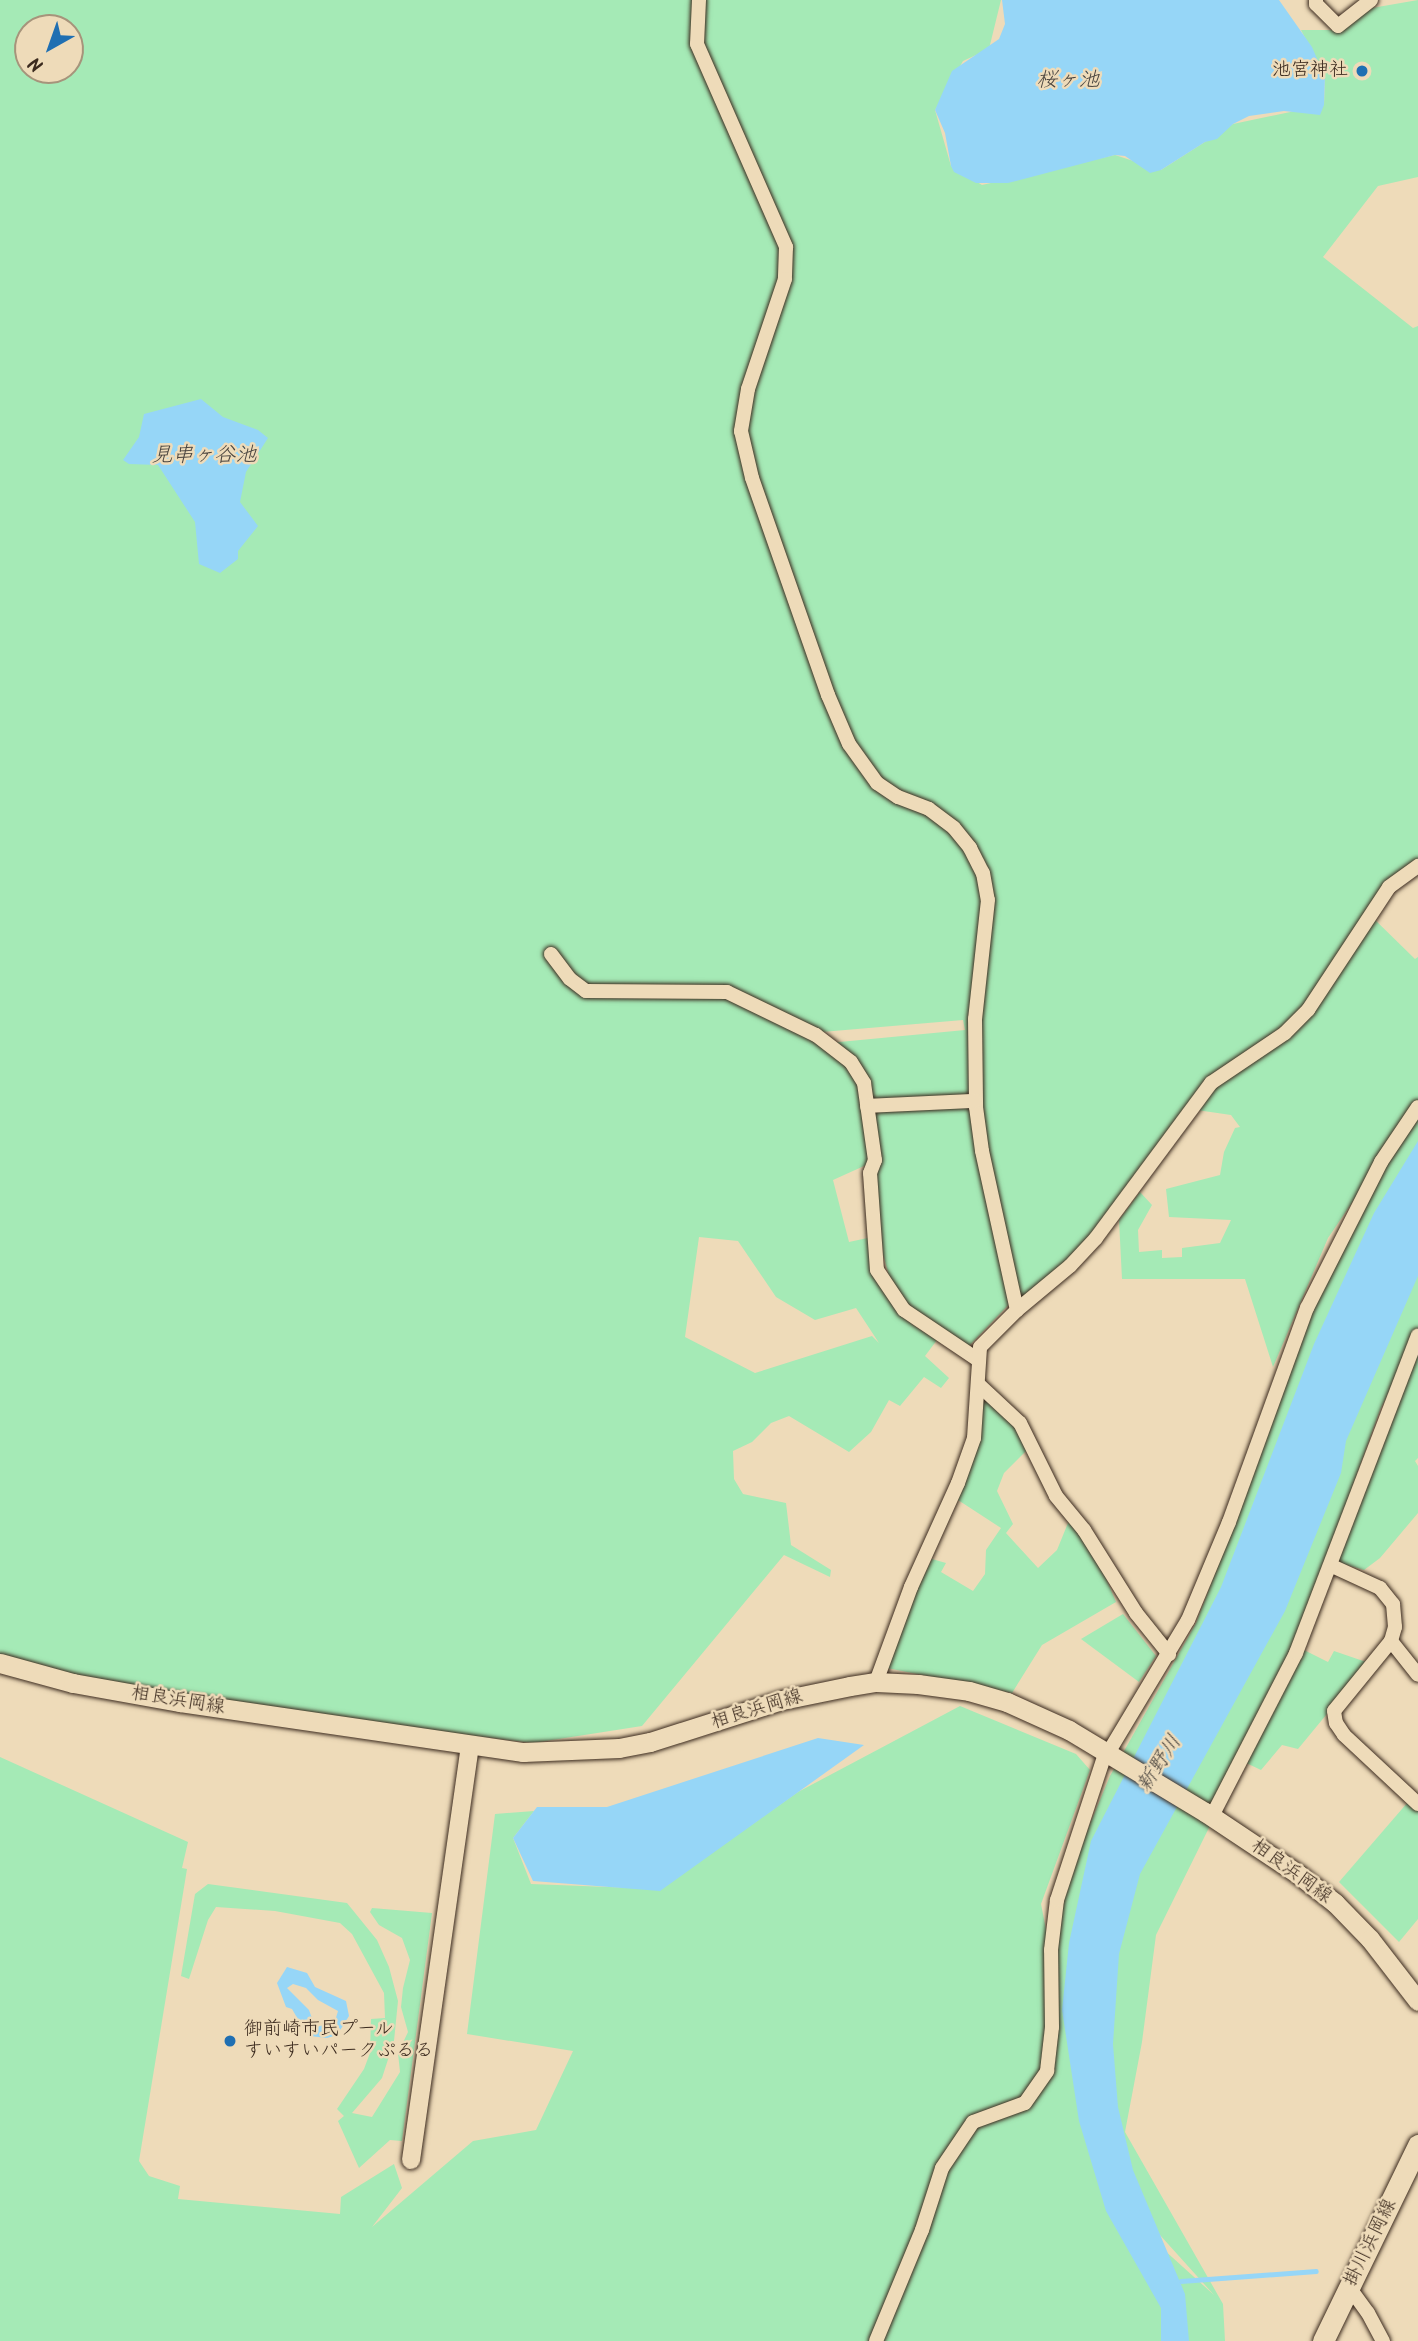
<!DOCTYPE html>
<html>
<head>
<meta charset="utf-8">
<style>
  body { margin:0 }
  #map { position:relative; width:1418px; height:2341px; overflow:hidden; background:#eedbb9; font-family:Kalam,"Klee One",sans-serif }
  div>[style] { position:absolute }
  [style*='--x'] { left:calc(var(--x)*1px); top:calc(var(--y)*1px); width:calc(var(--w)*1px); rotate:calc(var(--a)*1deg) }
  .green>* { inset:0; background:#a5eab6 }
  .water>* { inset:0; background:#96d6f7 }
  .stream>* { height:4.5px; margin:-2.25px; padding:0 2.25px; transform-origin:2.25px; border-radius:2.25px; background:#96d6f7 }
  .roads { filter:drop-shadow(0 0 2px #3b2a1e) drop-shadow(0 0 2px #3b2a1e) }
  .minor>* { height:14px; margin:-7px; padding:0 7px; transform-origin:7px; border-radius:7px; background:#eedbb9 }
  .tertiary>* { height:18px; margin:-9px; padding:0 9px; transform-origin:9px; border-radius:9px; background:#eedbb9 }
  .secondary>* { height:19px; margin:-9.5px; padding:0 9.5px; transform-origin:9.5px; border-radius:9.5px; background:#eedbb9 }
  .primary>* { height:21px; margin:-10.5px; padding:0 10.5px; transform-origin:10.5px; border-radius:10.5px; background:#eedbb9 }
  .dots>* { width:19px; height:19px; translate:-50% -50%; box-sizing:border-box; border:4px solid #eedbb9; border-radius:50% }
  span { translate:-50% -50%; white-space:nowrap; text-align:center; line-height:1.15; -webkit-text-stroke:5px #eedbb9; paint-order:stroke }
  .poi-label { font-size:19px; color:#3b2a1e }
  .right { translate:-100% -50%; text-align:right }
  .left { translate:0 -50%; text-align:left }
  .street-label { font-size:19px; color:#3b2a1e }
  .water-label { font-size:21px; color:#49443f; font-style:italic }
  .north { position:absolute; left:14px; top:14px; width:70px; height:70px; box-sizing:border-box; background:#eedbb9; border:2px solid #a6947b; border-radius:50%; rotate:220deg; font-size:19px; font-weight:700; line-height:28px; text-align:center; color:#3b2a1e }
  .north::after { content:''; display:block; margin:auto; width:24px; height:32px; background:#1f6fb2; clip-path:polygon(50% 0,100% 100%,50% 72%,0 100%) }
</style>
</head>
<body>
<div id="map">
  <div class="green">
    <div style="clip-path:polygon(evenodd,0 0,1001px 0,989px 49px,963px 61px,935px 110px,951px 166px,982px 185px,1115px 155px,1161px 170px,1233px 124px,1324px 105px,1325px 77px,1301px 30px,1343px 30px,1372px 8px,1418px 0,1418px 177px,1378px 186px,1323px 257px,1413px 328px,1418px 326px,1418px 870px,1389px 887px,1370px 915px,1415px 959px,1418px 957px,1418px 1334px,1380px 1410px,1285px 1674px,1156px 1935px,1142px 2042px,1125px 2132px,1223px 2304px,1225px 2341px,0 2341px,0 1757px,188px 1842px,182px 1868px,187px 1869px,139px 2161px,149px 2176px,180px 2186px,178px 2199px,340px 2214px,341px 2197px,394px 2164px,402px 2188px,372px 2227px,473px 2141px,536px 2130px,573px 2051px,467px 2034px,495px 1814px,534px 1811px,513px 1838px,531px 1884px,660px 1889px,798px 1792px,960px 1706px,1076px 1754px,1090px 1770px,1041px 1904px,1055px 1975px,1056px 1905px,1110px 1776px,1196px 1623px,1235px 1522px,1297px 1334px,1377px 1166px,1328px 1238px,1273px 1367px,1245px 1279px,1122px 1279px,1119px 1220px,1140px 1192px,1152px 1205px,1138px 1230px,1139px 1252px,1162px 1250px,1162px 1258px,1182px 1257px,1182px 1248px,1220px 1243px,1231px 1220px,1169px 1217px,1166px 1189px,1220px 1175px,1224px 1152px,1235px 1128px,1240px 1127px,1231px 1115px,1190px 1109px,1101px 1227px,1032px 1296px,1016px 1297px,969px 1346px,895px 1298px,883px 1254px,875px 1161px,833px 1180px,849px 1242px,872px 1237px,885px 1292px,913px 1325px,937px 1340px,925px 1356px,949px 1378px,941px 1388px,924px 1377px,900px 1406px,889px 1400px,871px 1432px,849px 1452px,789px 1416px,771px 1423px,752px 1442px,733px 1451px,734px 1479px,743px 1494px,786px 1503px,791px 1545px,831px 1570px,830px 1577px,784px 1555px,642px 1726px,533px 1743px,220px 1704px,0 1662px,0 0,28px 28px,70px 28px,70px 70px,28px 70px,28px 28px,0 0,963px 1020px,965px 1030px,829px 1043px,810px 1033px,963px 1020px,0 0,699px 1237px,738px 1241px,776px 1297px,815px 1320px,856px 1308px,879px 1343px,872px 1336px,755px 1373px,685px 1337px,699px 1237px,0 0,1123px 2194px,1214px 2295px,1121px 2211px,1123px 2194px)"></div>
    <div style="clip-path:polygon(1418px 1352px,1418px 1458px,1415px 1461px,1418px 1466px,1418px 1513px,1380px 1558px,1364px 1570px,1333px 1561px)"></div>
    <div style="clip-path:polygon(984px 1393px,1021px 1427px,1026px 1451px,1004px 1473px,997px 1491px,1013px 1524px,1006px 1533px,1038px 1568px,1057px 1550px,1068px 1523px,1078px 1525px,1090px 1540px,1116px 1602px,1042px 1645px,1012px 1693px,887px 1668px,904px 1616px,932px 1559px,946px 1563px,941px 1572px,973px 1591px,985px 1574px,986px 1550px,1001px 1528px,958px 1500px)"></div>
    <div style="clip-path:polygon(1123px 1614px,1156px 1656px,1139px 1682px,1081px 1639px)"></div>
    <div style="clip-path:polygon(1300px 1648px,1328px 1662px,1334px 1651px,1369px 1663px,1298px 1749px,1282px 1745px,1261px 1770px,1242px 1761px)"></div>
    <div style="clip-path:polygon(1408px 1802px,1418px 1810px,1418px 1919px,1399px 1942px,1339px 1882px)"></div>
    <div style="clip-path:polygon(208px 1884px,347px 1903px,377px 1940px,389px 1967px,398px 2001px,394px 2041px,382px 2078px,352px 2113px,372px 2117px,400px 2072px,398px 2053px,408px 2032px,401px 2007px,403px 1988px,410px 1960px,402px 1938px,379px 1925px,370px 1912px,372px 1908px,432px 1913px,402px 2141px,390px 2140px,359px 2168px,338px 2121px,344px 2116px,337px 2109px,364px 2069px,370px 2053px,371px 2019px,385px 2018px,384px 1993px,352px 1934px,340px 1923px,275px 1911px,216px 1907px,208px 1920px,189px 1979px,181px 1976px,195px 1894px)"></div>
  </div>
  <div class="water">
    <div style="clip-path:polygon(1002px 0,1279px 0,1312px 47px,1325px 77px,1324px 105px,1320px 115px,1284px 111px,1249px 116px,1233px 124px,1217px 139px,1205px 142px,1161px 170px,1150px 173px,1125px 156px,1115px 155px,1008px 183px,976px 183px,954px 172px,951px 166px,945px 133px,935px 110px,952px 71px,999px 39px,1005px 24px)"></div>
    <div style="clip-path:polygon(201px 399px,223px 417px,258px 430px,268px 438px,246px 472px,240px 502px,258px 526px,238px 551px,238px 559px,220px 573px,199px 564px,195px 522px,158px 465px,129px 464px,123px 460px,139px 437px,144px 414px)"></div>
    <div style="clip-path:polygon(1418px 1141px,1418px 1276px,1346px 1441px,1341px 1473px,1285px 1611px,1140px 1874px,1119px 1954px,1113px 2044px,1118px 2107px,1133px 2170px,1185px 2294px,1189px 2341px,1161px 2341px,1161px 2308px,1106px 2211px,1079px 2121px,1062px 2010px,1069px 1943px,1091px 1841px,1221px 1587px,1314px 1344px,1374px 1213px)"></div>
    <div style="clip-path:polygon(818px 1738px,864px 1745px,660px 1891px,533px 1881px,513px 1838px,537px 1807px,607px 1807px)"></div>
    <div style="clip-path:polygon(287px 1967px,307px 1973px,315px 1987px,346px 2001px,349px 2016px,337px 2035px,327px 2038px,310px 2036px,317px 2027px,335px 2021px,338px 2011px,318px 2000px,306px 1988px,293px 1984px,287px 1988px,309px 2010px,314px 2024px,306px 2033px,292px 2009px,286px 2007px,277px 1983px)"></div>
  </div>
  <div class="stream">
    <div style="--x:1181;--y:2281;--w:135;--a:-4.2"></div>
  </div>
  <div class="roads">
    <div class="minor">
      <div style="--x:699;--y:0;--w:44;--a:92.6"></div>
      <div style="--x:697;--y:44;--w:222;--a:66.3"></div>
      <div style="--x:786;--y:247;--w:32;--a:92"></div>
      <div style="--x:785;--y:279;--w:116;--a:108.6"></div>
      <div style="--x:748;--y:389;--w:43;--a:99.5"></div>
      <div style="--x:741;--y:431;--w:48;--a:76.8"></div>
      <div style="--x:752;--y:478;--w:230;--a:70.7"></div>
      <div style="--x:828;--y:695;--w:53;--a:66.8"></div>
      <div style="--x:849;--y:744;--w:48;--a:54.3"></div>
      <div style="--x:877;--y:783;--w:25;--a:34"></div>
      <div style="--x:898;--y:797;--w:33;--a:21"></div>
      <div style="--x:929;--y:809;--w:31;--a:37"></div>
      <div style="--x:954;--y:828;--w:26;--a:51"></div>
      <div style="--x:970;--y:848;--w:28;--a:63"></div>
      <div style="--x:983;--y:873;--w:27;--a:80"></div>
      <div style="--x:988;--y:900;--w:120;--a:96.2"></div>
      <div style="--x:975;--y:1019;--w:88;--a:89.3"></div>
      <div style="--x:976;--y:1107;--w:44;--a:82.2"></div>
      <div style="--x:982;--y:1151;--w:163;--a:77.6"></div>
      <div style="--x:1316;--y:0;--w:4;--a:90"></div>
      <div style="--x:1316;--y:4;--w:31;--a:45"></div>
      <div style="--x:1338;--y:26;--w:42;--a:-38.2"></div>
      <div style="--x:551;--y:954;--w:31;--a:53"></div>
      <div style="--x:570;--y:979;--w:20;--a:37"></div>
      <div style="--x:586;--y:991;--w:141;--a:0.4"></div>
      <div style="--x:727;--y:992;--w:99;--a:25.8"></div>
      <div style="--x:816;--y:1035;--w:44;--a:37.6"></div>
      <div style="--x:851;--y:1062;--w:25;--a:58"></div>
      <div style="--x:864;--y:1083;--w:78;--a:81.9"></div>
      <div style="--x:875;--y:1160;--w:14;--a:111"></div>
      <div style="--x:870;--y:1173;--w:97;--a:85.9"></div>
      <div style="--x:877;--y:1270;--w:48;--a:56"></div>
      <div style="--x:904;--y:1310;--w:88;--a:33.9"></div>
      <div style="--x:867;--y:1106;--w:108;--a:-2.7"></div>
      <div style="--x:978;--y:1384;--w:57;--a:42.9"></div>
      <div style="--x:1020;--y:1423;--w:81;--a:63.7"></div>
      <div style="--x:1056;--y:1496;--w:44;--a:50.5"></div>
      <div style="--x:1084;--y:1530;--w:98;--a:57.9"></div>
      <div style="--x:1136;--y:1613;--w:53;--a:51.2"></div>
      <div style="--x:1332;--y:1566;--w:53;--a:24.6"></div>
      <div style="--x:1380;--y:1588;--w:21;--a:51"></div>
      <div style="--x:1393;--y:1604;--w:23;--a:85"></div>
      <div style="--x:1395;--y:1627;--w:15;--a:106"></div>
      <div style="--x:1391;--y:1641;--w:90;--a:129.2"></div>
      <div style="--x:1334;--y:1711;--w:12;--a:81"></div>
      <div style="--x:1336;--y:1723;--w:14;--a:56"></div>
      <div style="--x:1344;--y:1735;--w:101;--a:43"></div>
      <div style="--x:1391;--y:1641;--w:43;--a:51.5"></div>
      <div style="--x:876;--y:1682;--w:101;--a:-69.8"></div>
      <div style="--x:911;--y:1587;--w:114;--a:-65.7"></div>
      <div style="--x:958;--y:1483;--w:48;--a:-70.4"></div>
      <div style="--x:974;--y:1438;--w:91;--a:-86.2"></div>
      <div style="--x:980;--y:1347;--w:52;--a:-45"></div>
      <div style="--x:1017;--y:1310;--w:69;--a:-39.7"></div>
      <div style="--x:1070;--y:1266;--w:38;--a:-47"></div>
      <div style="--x:1096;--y:1238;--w:193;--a:-53.4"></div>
      <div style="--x:1211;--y:1083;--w:89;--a:-34"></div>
      <div style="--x:1285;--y:1033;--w:33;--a:-45"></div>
      <div style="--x:1308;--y:1010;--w:147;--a:-56.6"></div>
      <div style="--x:1389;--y:887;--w:36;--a:-36"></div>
      <div style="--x:1108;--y:1753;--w:155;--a:-59"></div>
      <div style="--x:1188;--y:1620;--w:106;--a:-67.3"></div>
      <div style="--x:1229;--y:1522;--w:228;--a:-70"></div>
      <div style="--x:1307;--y:1308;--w:164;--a:-63.1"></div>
      <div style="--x:1381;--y:1162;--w:66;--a:-56.1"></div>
      <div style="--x:1212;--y:1816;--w:183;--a:-62.7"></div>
      <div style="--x:1296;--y:1653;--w:340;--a:-69"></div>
      <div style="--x:1349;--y:2287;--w:32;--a:54"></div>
      <div style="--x:1368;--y:2313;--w:32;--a:62"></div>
      <div style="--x:876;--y:2341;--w:120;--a:-67.5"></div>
      <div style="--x:922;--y:2230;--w:65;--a:-72.1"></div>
      <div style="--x:942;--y:2168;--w:55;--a:-56"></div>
      <div style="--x:973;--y:2122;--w:55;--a:-20.1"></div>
      <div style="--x:1025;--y:2103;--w:39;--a:-55"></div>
      <div style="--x:1047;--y:2071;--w:44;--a:-83.5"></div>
      <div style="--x:1052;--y:2027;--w:77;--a:-90.7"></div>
      <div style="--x:1051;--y:1950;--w:50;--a:-83.2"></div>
      <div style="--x:1057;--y:1900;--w:157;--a:-71.8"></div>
    </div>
    <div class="tertiary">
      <div style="--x:411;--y:2160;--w:417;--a:-81.9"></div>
    </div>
    <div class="secondary">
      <div style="--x:0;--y:1663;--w:76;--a:15.3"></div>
      <div style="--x:73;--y:1683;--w:109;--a:10.1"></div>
      <div style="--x:180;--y:1702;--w:347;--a:8.3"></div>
      <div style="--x:523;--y:1752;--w:96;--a:-2.4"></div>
      <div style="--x:619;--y:1748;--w:32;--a:-11"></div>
      <div style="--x:650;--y:1742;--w:139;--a:-17.7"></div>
      <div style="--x:782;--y:1700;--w:69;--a:-11.6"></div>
      <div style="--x:850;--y:1686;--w:26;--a:-9"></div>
      <div style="--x:876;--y:1682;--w:42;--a:2.7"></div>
      <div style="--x:918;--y:1684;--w:51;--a:7.8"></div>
      <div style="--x:969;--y:1691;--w:40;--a:16"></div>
      <div style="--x:1007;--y:1702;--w:68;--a:24.3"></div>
      <div style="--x:1069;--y:1730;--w:159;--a:31.1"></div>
      <div style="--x:1205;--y:1812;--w:112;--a:33.7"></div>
      <div style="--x:1298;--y:1874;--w:47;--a:38.1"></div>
      <div style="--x:1335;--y:1903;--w:50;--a:45.8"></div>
      <div style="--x:1370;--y:1939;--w:78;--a:52.3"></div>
    </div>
    <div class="primary">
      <div style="--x:1323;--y:2341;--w:218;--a:-64.1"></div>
    </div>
  </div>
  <div class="dots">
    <div style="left:1362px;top:71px;background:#1f6fb2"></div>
    <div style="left:230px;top:2041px;background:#1f6fb2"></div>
  </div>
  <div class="poi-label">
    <span class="right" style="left:1348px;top:71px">池宮神社</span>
    <span class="left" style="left:244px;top:2041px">御前崎市民プール<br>すいすいパークぷるる</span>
  </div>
  <div class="street-label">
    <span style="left:178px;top:1701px;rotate:9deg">相良浜岡線</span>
    <span style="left:757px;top:1710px;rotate:-17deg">相良浜岡線</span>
    <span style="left:1291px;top:1872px;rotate:36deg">相良浜岡線</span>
    <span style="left:1371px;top:2243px;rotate:-64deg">掛川浜岡線</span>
  </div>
  <div class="water-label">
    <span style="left:1068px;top:81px">桜ヶ池</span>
    <span style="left:204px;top:456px">見串ヶ谷池</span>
    <span style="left:1160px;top:1764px;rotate:-57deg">新野川</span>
  </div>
  <div class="north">N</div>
</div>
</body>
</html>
